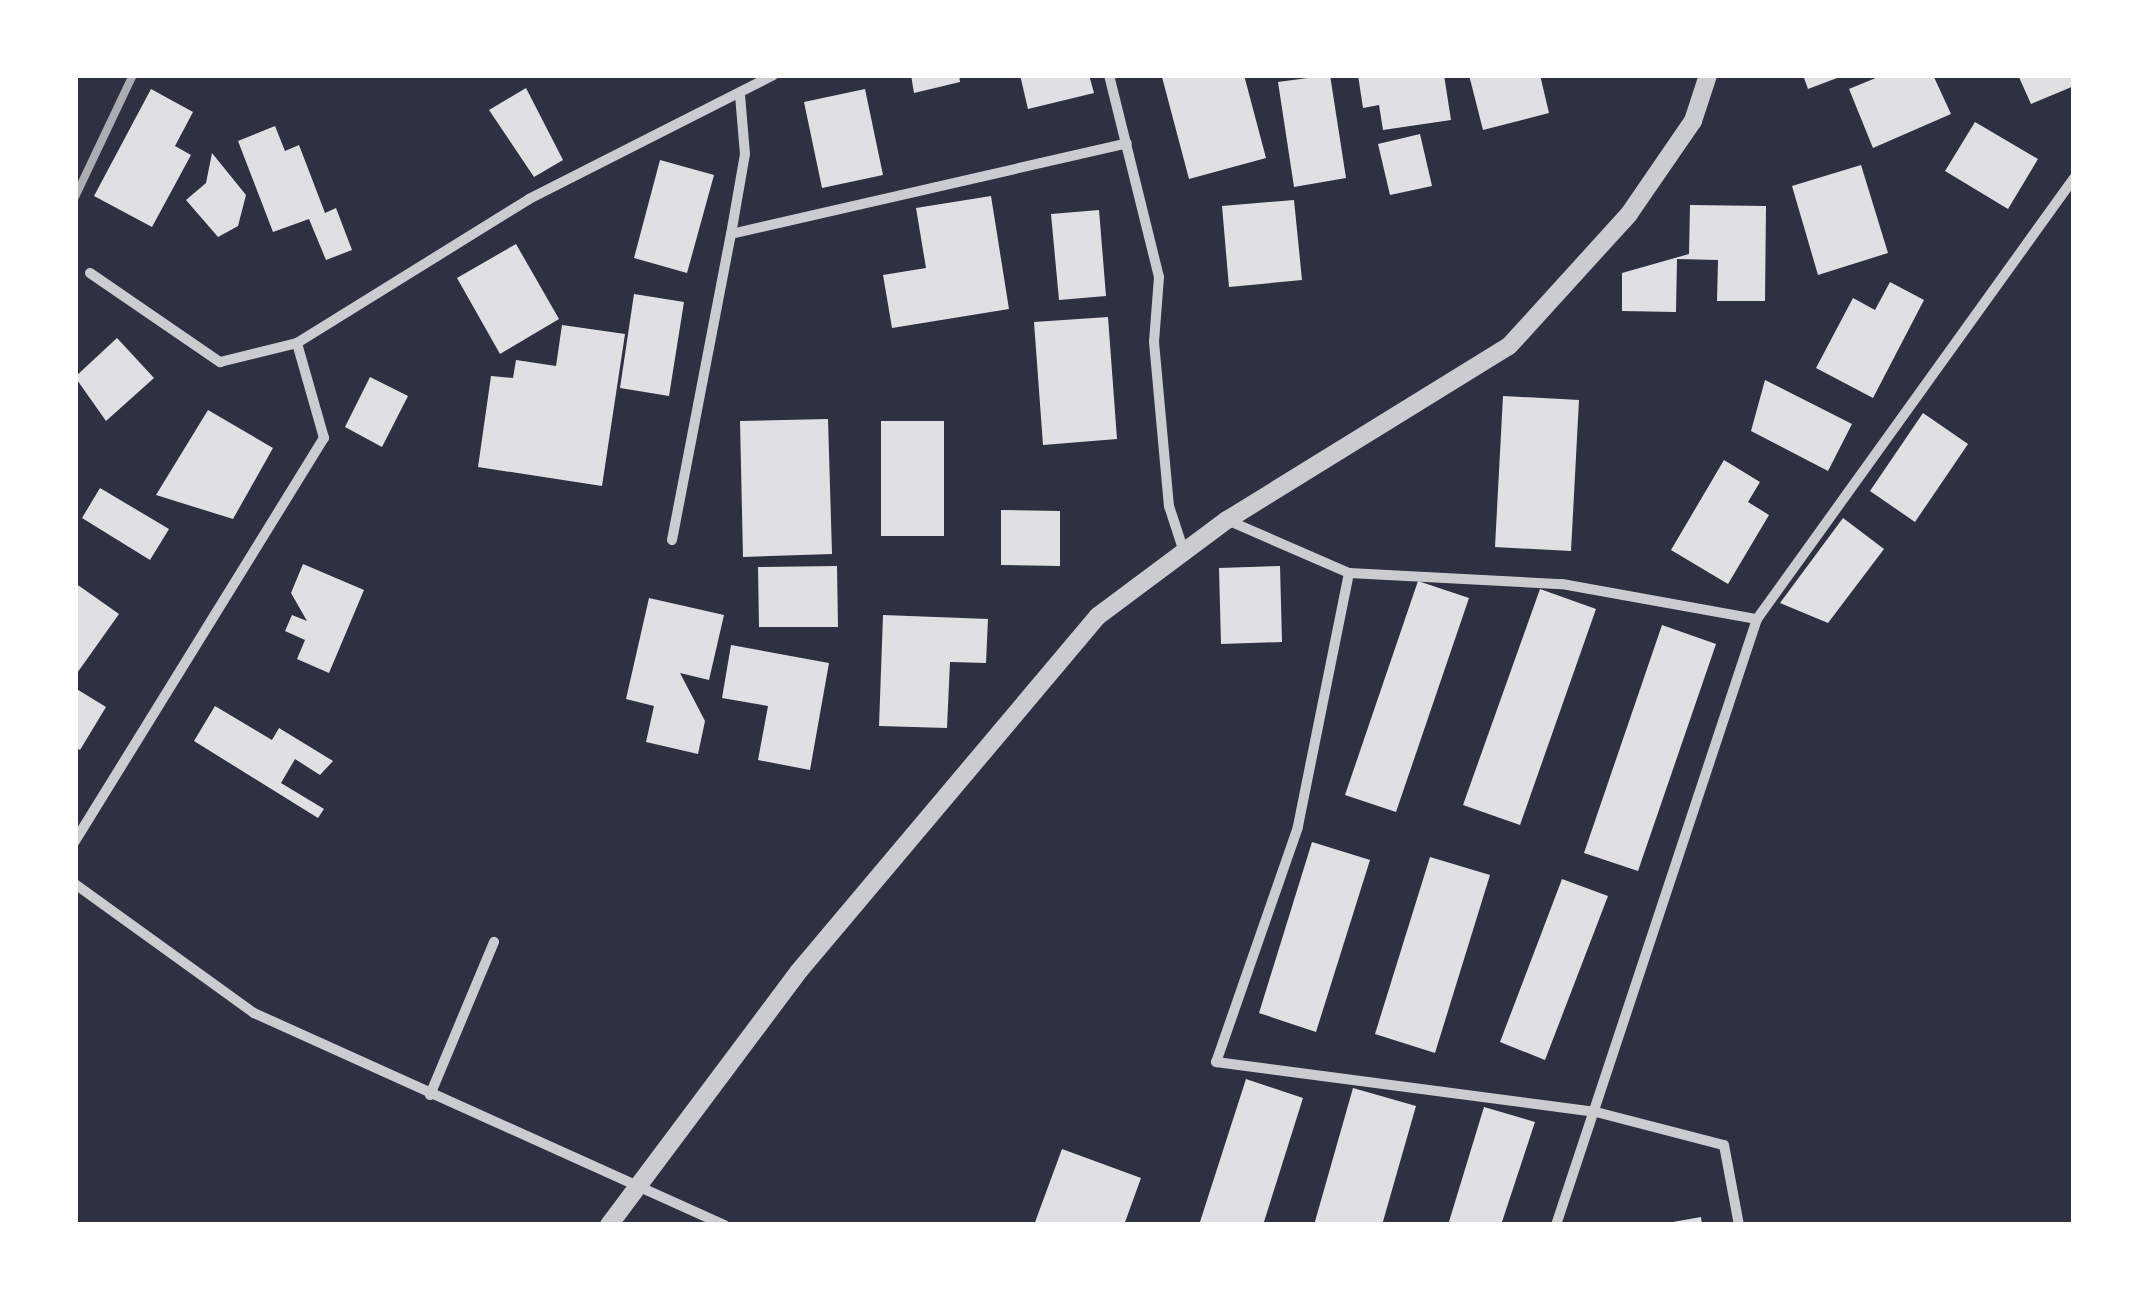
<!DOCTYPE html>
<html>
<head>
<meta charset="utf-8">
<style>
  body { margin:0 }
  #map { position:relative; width:2149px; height:1300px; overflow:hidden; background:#2d3142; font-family:Inter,sans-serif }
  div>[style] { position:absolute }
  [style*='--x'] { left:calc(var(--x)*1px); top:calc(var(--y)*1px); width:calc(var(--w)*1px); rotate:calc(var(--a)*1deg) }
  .building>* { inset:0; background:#e0e0e3 }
  .minor>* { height:10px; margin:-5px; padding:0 5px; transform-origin:5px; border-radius:5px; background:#caccd0 }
  .tertiary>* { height:18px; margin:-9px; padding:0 9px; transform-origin:9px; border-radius:9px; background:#caccd0 }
  .rail>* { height:8px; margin:-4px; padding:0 4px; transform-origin:4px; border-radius:4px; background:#abadb3 }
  span { translate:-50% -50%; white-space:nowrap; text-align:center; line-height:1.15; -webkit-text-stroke:10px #fff; paint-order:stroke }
  .frame { position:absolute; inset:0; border:78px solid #fff; pointer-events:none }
</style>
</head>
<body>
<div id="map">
  <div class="building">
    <div style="clip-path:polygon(911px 75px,959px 75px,960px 82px,914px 93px)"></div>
    <div style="clip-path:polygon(1020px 75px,1089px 75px,1094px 93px,1028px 109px)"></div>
    <div style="clip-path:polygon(1244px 75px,1266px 158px,1189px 179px,1162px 77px)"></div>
    <div style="clip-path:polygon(1330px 75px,1346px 178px,1294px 187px,1278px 82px)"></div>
    <div style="clip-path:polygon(1358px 75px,1444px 75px,1451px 120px,1383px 130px,1379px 105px,1363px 108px)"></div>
    <div style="clip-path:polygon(1469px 75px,1540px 75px,1549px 113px,1483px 130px)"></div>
    <div style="clip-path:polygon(1803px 75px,1845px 75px,1808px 89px)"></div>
    <div style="clip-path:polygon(1883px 75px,1933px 75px,1951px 114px,1873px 148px,1849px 89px)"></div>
    <div style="clip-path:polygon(2018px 75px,2074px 75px,2074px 86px,2031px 104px)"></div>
    <div style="clip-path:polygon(526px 88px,563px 160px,534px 177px,489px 110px)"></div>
    <div style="clip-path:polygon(151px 89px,193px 112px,175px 146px,191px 155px,152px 227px,94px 196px)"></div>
    <div style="clip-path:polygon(865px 89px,883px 175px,822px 188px,804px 102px)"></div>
    <div style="clip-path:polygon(1975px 122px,2038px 159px,2008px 209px,1945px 171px)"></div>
    <div style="clip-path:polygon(275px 126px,285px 151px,299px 145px,325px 213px,336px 208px,352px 250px,326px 260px,309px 219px,273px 232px,238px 141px)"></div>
    <div style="clip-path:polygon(1420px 134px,1432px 186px,1390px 195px,1378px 144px)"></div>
    <div style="clip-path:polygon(212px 153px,246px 195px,238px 226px,218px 237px,186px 200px,206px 183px)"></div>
    <div style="clip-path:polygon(660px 160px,714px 175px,687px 273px,634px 258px)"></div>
    <div style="clip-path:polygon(1861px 165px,1888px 253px,1818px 275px,1792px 186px)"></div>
    <div style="clip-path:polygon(991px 196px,1009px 309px,892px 328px,883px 275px,926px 268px,916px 208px)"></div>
    <div style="clip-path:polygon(1294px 200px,1302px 280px,1229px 287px,1222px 206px)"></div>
    <div style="clip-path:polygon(1690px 205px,1766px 206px,1765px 301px,1717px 301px,1718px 260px,1677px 259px,1676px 312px,1622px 311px,1622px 273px,1689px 254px)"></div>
    <div style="clip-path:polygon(1099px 210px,1106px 296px,1059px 300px,1051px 214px)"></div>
    <div style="clip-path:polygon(516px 244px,559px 319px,500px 354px,457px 278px)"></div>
    <div style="clip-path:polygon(1890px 282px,1924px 300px,1873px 398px,1816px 368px,1853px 298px,1875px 310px)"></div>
    <div style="clip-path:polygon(634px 294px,684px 302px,669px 396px,620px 388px)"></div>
    <div style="clip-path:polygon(1108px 317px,1117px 439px,1043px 445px,1034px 322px)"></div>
    <div style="clip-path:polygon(562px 325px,625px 334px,602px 486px,478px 467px,491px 376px,513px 378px,516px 360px,556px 366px)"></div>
    <div style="clip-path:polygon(117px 338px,154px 378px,106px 421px,75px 377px)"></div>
    <div style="clip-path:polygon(370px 377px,408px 396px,382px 447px,345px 427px)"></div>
    <div style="clip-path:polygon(1765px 380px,1852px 424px,1828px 471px,1751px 431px)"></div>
    <div style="clip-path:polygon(1503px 396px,1579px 400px,1571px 551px,1495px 547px)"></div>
    <div style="clip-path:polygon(208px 410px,273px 448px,233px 519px,156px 495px)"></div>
    <div style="clip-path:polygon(1923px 413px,1968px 444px,1915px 522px,1870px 491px)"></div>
    <div style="clip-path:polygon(828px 419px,832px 554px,743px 557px,740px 421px)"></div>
    <div style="clip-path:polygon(881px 421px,944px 421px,944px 536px,881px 536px)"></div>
    <div style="clip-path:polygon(1724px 460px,1760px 482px,1748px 502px,1769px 515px,1728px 584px,1671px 550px)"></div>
    <div style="clip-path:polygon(100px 488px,169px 529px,150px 560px,82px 518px)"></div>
    <div style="clip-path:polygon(1001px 510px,1060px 511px,1060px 566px,1001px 565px)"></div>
    <div style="clip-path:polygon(1843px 518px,1884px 549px,1828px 623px,1780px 603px)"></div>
    <div style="clip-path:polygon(303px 564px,364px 590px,329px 673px,297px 659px,305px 640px,285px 631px,292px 615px,307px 621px,291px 593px)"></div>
    <div style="clip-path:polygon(837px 566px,838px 627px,759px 627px,758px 567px)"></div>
    <div style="clip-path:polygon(1280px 566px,1282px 642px,1221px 644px,1219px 568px)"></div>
    <div style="clip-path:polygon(1418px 581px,1469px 598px,1396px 812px,1345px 795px)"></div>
    <div style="clip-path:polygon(75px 583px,119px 614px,75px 676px)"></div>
    <div style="clip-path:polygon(1540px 589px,1596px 609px,1520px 825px,1463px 805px)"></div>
    <div style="clip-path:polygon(649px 598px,724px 615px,709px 680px,680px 673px,705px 721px,698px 754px,646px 742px,654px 706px,626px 699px)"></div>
    <div style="clip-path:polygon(883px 615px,988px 619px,986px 663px,950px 662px,947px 728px,879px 726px)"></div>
    <div style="clip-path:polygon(1662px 625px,1716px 644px,1638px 871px,1584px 853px)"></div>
    <div style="clip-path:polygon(731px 645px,829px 663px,810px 770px,758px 760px,768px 706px,722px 698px)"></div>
    <div style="clip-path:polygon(75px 688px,106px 707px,80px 750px,75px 747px)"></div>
    <div style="clip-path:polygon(215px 706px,272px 740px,279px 728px,333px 761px,320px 775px,295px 759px,281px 783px,324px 809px,318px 818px,194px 741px)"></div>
    <div style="clip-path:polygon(1312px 842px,1370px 860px,1316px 1032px,1259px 1013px)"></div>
    <div style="clip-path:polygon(1430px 857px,1490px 875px,1435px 1053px,1375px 1034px)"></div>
    <div style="clip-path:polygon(1562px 879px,1608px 896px,1545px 1060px,1500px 1042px)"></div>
    <div style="clip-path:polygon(1246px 1079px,1303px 1098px,1263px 1225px,1199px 1225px)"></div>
    <div style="clip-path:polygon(1353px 1088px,1416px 1106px,1382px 1225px,1314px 1225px)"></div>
    <div style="clip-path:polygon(1484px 1107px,1535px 1122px,1501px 1225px,1448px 1225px)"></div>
    <div style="clip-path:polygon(1062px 1149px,1141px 1178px,1124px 1225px,1034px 1225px)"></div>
    <div style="clip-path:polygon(1701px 1217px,1702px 1225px,1667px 1225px,1667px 1223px)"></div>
  </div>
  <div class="minor">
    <div style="--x:1109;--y:75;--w:208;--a:76.1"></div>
    <div style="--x:1159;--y:277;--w:65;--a:94.4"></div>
    <div style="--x:1154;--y:342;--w:165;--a:84.8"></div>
    <div style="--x:1169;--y:506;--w:48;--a:71.9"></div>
    <div style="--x:740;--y:95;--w:59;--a:85.2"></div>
    <div style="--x:745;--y:154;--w:81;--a:99.9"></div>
    <div style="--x:731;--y:234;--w:406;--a:-12.9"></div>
    <div style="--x:90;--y:273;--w:158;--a:34.4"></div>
    <div style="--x:220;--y:362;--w:79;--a:-13.9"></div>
    <div style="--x:297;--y:343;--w:273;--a:-31.8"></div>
    <div style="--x:529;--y:199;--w:274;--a:-26.9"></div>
    <div style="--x:1227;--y:520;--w:133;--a:23.5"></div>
    <div style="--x:1349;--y:573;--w:259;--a:101.4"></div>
    <div style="--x:1298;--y:827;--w:249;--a:109.2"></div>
    <div style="--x:1216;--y:1062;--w:383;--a:7.5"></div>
    <div style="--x:1596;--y:1112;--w:132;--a:14.5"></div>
    <div style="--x:1724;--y:1145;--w:81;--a:79.4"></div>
    <div style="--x:672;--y:540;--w:312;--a:-79.1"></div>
    <div style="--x:1349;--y:573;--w:213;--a:3"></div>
    <div style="--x:1562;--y:584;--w:198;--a:10.2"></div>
    <div style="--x:75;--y:841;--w:474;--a:-58.3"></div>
    <div style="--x:324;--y:438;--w:99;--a:-105.9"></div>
    <div style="--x:75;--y:884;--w:221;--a:35.8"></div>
    <div style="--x:254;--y:1013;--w:516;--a:24.28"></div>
    <div style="--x:430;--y:1095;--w:166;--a:-67.3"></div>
    <div style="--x:1556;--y:1225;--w:638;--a:-71.65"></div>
    <div style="--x:1757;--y:619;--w:543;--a:-54.29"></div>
  </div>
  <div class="tertiary">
    <div style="--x:609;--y:1225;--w:317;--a:-53.2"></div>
    <div style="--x:799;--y:971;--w:464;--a:-49.9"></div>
    <div style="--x:1098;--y:616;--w:161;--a:-36.7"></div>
    <div style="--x:1227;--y:520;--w:331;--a:-31.7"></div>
    <div style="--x:1509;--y:346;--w:178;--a:-47.7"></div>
    <div style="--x:1629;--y:214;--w:113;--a:-55.5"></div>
    <div style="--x:1693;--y:121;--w:48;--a:-71.9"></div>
  </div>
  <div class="rail">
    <div style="--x:75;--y:197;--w:135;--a:-64.6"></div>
  </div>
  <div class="frame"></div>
</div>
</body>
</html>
